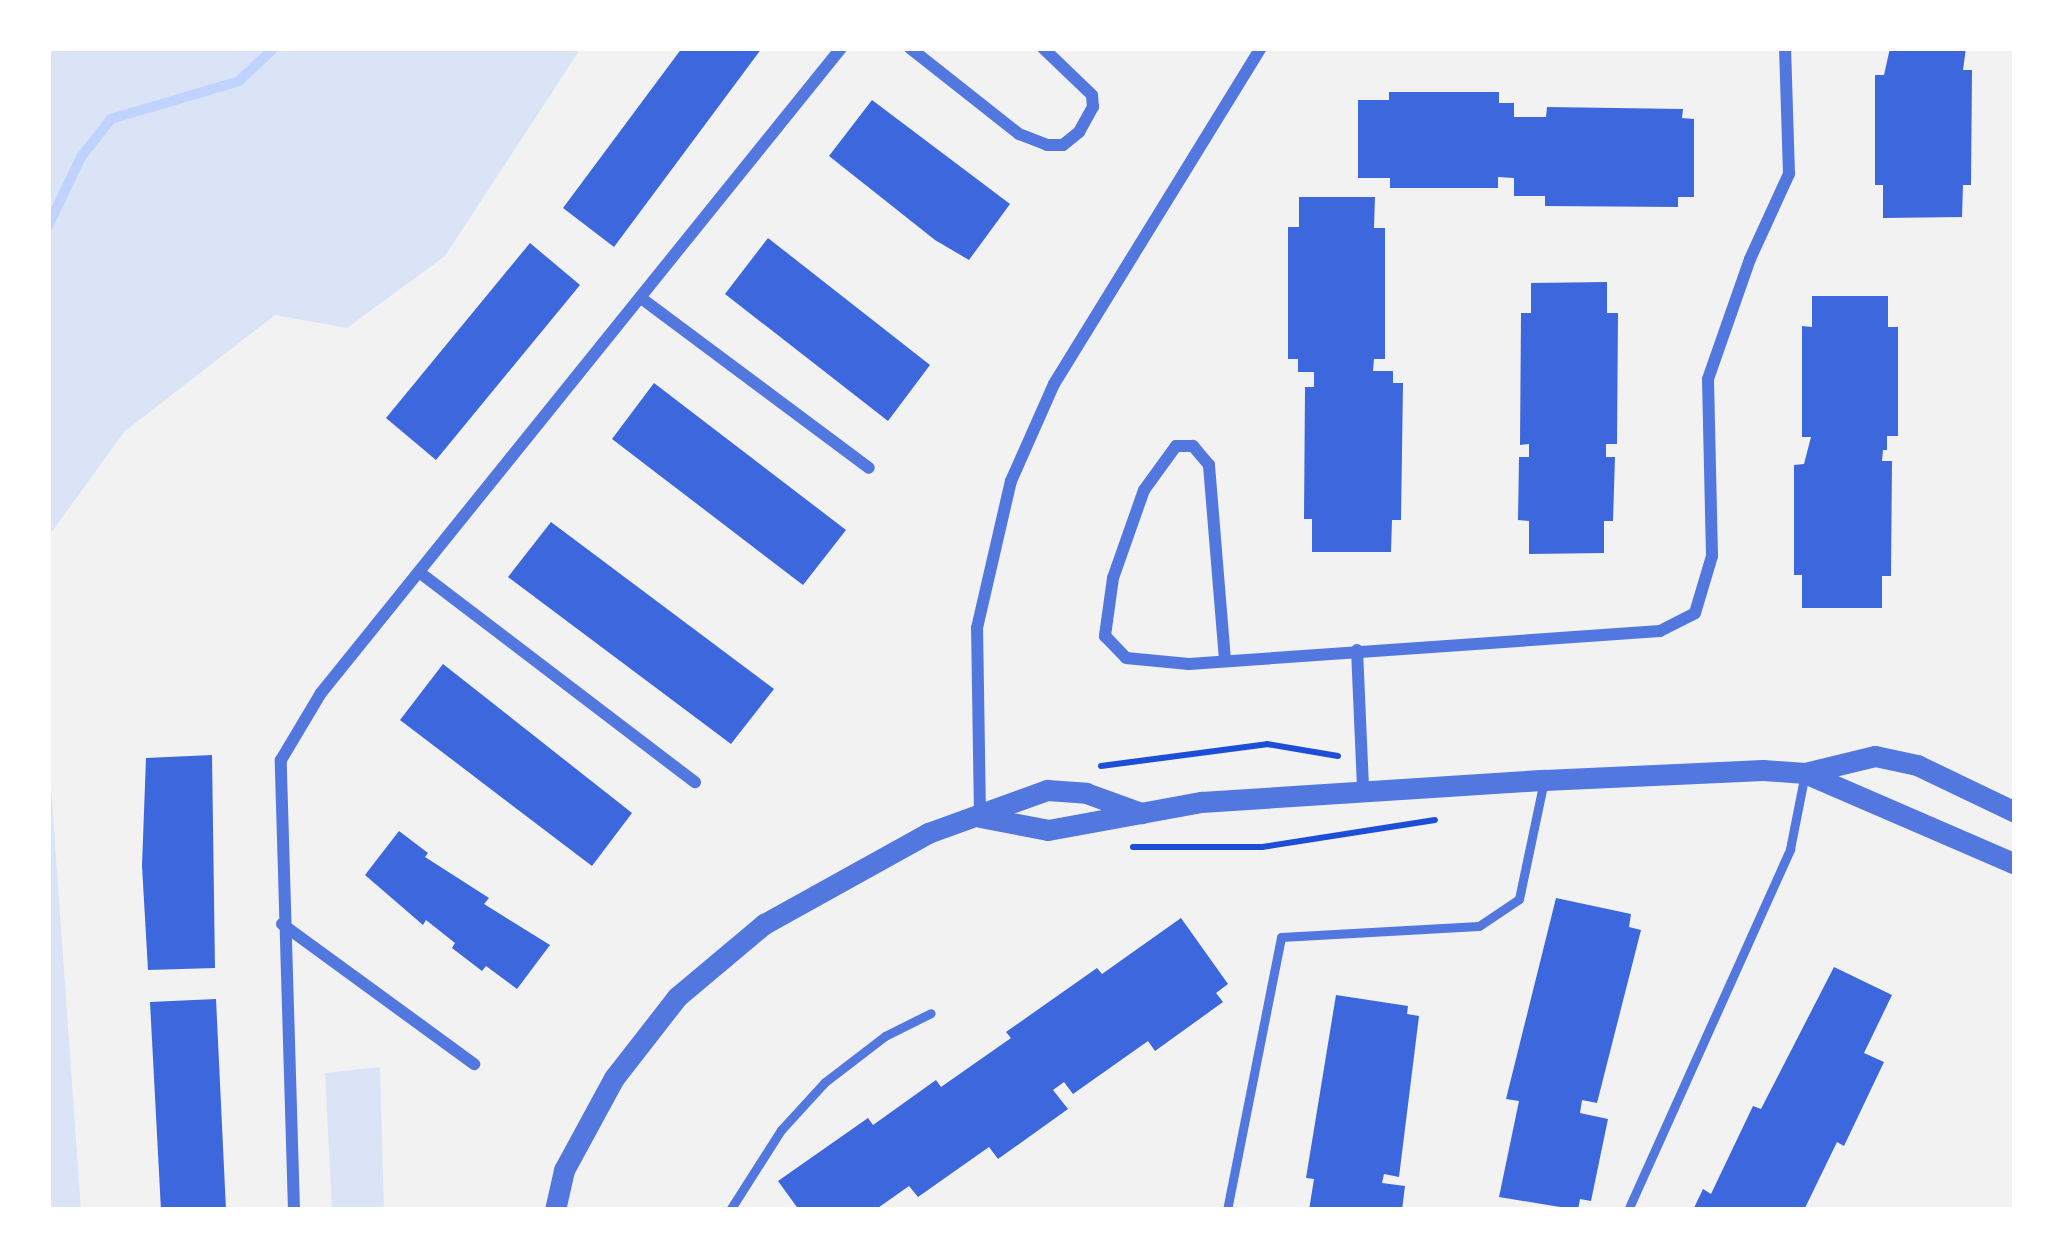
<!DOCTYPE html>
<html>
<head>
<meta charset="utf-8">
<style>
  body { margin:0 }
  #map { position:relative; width:2063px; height:1258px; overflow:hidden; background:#f2f2f2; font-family:"Titillium Web",sans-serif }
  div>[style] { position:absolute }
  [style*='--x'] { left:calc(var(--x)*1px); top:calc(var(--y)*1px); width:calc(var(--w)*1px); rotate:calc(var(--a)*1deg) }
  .green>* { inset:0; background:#dbe4f7 }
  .stream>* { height:10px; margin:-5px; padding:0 5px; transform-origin:5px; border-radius:5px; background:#bfd3fe }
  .building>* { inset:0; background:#3d67dc }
  .path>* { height:6px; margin:-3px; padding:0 3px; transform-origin:3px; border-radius:3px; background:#1d4ed8 }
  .service>* { height:9px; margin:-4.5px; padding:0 4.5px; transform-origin:4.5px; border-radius:4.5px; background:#5277de }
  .minor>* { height:12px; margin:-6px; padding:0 6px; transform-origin:6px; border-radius:6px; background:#5277de }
  .tertiary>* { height:21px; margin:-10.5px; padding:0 10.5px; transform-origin:10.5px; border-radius:10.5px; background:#5277de }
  span { translate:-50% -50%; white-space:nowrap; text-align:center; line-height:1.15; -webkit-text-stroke:12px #fff; paint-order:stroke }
  .frame { position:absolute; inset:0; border:51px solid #fff; pointer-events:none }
</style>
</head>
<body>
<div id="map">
  <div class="green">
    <div style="clip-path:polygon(48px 48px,581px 48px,445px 256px,347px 328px,275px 315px,125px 431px,48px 537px)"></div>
    <div style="clip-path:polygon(48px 759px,49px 759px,81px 1210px,48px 1210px)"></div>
    <div style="clip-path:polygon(380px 1067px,384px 1210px,332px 1210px,325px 1073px)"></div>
  </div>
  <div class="stream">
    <div style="--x:48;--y:226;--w:76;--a:-64.4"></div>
    <div style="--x:81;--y:157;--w:48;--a:-51.7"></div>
    <div style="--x:111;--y:119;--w:134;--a:-16.5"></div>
    <div style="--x:239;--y:81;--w:48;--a:-43.3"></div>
  </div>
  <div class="building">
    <div style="clip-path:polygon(682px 48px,762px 48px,614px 247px,563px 208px)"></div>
    <div style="clip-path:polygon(1890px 48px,1966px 48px,1963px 70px,1972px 70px,1971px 185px,1963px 185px,1962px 217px,1883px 218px,1883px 185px,1875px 185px,1875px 75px,1884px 75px)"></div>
    <div style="clip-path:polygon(1389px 92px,1499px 92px,1499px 103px,1514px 103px,1514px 117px,1546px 117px,1547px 107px,1683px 109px,1682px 118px,1694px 119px,1694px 197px,1678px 197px,1678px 207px,1545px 206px,1545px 196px,1514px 196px,1514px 178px,1498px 177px,1498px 188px,1390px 188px,1390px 178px,1358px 178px,1358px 100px,1389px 100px)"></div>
    <div style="clip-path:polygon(872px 100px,1010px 204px,969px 260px,935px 240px,829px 156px)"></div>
    <div style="clip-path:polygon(1299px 197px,1375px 197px,1374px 228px,1385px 228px,1385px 359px,1374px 359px,1373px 371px,1393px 371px,1393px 383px,1403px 383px,1401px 520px,1392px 520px,1391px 552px,1312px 552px,1312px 519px,1304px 519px,1305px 387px,1314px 387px,1314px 372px,1298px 372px,1298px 359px,1288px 359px,1288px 227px,1299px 227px)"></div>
    <div style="clip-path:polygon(768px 238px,930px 365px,888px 421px,725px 294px)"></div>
    <div style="clip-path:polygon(530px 243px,580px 285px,436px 460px,386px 418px)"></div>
    <div style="clip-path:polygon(1607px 282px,1607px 313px,1618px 313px,1617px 444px,1606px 444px,1606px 457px,1615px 457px,1613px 521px,1604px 521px,1604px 553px,1529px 554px,1529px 521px,1518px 520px,1519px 457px,1529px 457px,1529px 444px,1520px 445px,1521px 313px,1531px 313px,1531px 283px)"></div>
    <div style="clip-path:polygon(1812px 296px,1888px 296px,1888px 327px,1898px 327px,1898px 436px,1887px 436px,1887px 450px,1883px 450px,1882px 461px,1892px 461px,1891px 576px,1882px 576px,1882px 608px,1802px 608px,1802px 575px,1794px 575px,1794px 465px,1804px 464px,1811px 437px,1802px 437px,1802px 326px,1812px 327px)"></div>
    <div style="clip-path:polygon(654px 383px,846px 530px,803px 585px,612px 439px)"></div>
    <div style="clip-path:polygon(551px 522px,774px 689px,731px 744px,508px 577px)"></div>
    <div style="clip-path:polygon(443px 664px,632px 813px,592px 866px,400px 720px)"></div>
    <div style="clip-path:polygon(212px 755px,215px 968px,148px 970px,142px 866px,146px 758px)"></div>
    <div style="clip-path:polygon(399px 831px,428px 853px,425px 857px,489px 898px,484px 904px,550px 945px,517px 989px,486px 966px,482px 971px,452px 948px,455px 943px,426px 920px,423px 925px,365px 875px)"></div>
    <div style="clip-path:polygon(1556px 898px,1631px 914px,1629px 927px,1641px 930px,1597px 1103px,1582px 1100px,1580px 1113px,1608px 1119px,1591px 1201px,1580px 1199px,1578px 1210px,1499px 1197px,1519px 1101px,1506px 1099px)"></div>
    <div style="clip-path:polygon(1181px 918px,1228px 984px,1216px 993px,1223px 1002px,1155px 1051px,1148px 1041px,1073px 1094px,1064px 1082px,1053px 1090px,1068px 1109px,998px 1159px,989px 1147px,918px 1197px,909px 1186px,875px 1210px,799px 1210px,778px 1181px,868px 1118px,873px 1125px,936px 1080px,941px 1087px,1011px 1038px,1006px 1032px,1097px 968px,1102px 974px)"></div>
    <div style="clip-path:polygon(1834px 967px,1892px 995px,1864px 1053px,1884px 1062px,1844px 1146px,1837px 1142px,1804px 1210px,1693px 1210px,1703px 1189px,1711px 1194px,1753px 1106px,1761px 1109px)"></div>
    <div style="clip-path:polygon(1336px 995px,1408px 1006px,1407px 1014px,1419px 1016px,1399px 1177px,1384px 1174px,1382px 1183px,1405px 1186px,1402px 1210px,1309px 1210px,1314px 1179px,1306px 1178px)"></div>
    <div style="clip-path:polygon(216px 999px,226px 1210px,161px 1210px,150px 1002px)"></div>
  </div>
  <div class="path">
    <div style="--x:1101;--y:766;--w:167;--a:-7.5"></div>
    <div style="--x:1267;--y:744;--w:72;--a:9.6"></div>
    <div style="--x:1133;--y:847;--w:129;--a:0"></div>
    <div style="--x:1262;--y:847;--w:175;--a:-8.9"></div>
  </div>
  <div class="service">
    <div style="--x:730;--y:1210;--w:95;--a:-57.5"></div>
    <div style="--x:781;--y:1130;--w:65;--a:-47.5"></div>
    <div style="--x:825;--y:1082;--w:76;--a:-37.5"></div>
    <div style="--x:885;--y:1036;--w:51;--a:-26.6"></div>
    <div style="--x:1227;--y:1210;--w:278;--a:-78.8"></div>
    <div style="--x:1281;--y:937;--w:198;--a:-3.2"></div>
    <div style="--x:1479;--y:926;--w:48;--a:-34"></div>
    <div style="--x:1519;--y:899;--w:122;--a:-78.1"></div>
    <div style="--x:1628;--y:1210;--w:396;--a:-65.8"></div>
    <div style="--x:1790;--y:849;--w:77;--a:-78.8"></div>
  </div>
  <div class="minor">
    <div style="--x:910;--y:48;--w:139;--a:38.3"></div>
    <div style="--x:1019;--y:134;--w:30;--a:21"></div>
    <div style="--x:1047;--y:145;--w:16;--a:0"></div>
    <div style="--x:1063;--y:145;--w:21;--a:-39"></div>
    <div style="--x:1079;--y:132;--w:29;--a:-61"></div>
    <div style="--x:1093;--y:107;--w:12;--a:-95"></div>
    <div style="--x:1092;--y:95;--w:68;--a:-136.2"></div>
    <div style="--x:641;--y:298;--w:284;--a:36.7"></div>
    <div style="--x:419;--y:572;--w:347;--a:37.3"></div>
    <div style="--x:1357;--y:650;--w:140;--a:87.5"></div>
    <div style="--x:1225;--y:660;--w:196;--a:-94.7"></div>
    <div style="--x:1209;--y:465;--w:25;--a:-130"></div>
    <div style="--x:1193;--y:446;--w:17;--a:180"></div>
    <div style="--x:1176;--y:446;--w:54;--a:126"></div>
    <div style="--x:1144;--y:490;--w:93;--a:109.4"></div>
    <div style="--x:1113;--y:578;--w:59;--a:97.9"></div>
    <div style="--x:1105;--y:636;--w:30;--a:46"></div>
    <div style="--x:1126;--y:658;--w:63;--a:5.4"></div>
    <div style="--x:1189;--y:664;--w:472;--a:-4"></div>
    <div style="--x:1660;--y:631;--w:39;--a:-27"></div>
    <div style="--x:1695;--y:613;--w:59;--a:-73.4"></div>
    <div style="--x:1712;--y:556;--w:177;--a:-91.3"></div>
    <div style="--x:1708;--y:379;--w:127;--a:-70.7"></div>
    <div style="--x:1750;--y:259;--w:94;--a:-65.4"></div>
    <div style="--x:1789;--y:174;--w:126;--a:-91.8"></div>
    <div style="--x:980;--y:816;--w:188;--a:-90.9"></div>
    <div style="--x:977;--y:628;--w:151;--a:-77"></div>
    <div style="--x:1011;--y:481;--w:106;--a:-66.1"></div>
    <div style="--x:1054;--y:384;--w:395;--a:-58.4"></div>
    <div style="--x:282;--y:924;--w:238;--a:36.1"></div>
    <div style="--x:294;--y:1210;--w:450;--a:-91.7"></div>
    <div style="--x:281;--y:760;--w:78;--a:-59.2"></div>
    <div style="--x:321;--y:693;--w:829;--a:-51.12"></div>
  </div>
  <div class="tertiary">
    <div style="--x:1805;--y:773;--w:229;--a:23.4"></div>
    <div style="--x:980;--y:817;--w:69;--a:10.8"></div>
    <div style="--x:1048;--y:830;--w:156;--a:-10.4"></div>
    <div style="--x:1201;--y:802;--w:344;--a:-3.7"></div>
    <div style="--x:1544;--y:780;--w:219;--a:-2.6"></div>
    <div style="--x:1763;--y:770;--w:42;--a:4.1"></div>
    <div style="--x:1805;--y:773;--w:72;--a:-13.7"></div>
    <div style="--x:1875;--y:756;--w:43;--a:12.1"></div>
    <div style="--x:1917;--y:765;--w:109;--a:25.6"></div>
    <div style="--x:555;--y:1210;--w:41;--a:-77.3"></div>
    <div style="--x:564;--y:1170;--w:105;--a:-61.5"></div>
    <div style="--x:614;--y:1078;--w:103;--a:-52.1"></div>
    <div style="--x:677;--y:997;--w:114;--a:-40"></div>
    <div style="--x:764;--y:924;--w:188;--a:-29"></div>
    <div style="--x:928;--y:833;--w:127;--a:-19.9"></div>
    <div style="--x:1047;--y:790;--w:39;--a:4"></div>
    <div style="--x:1086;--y:793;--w:59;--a:20"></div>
  </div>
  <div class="frame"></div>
</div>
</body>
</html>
